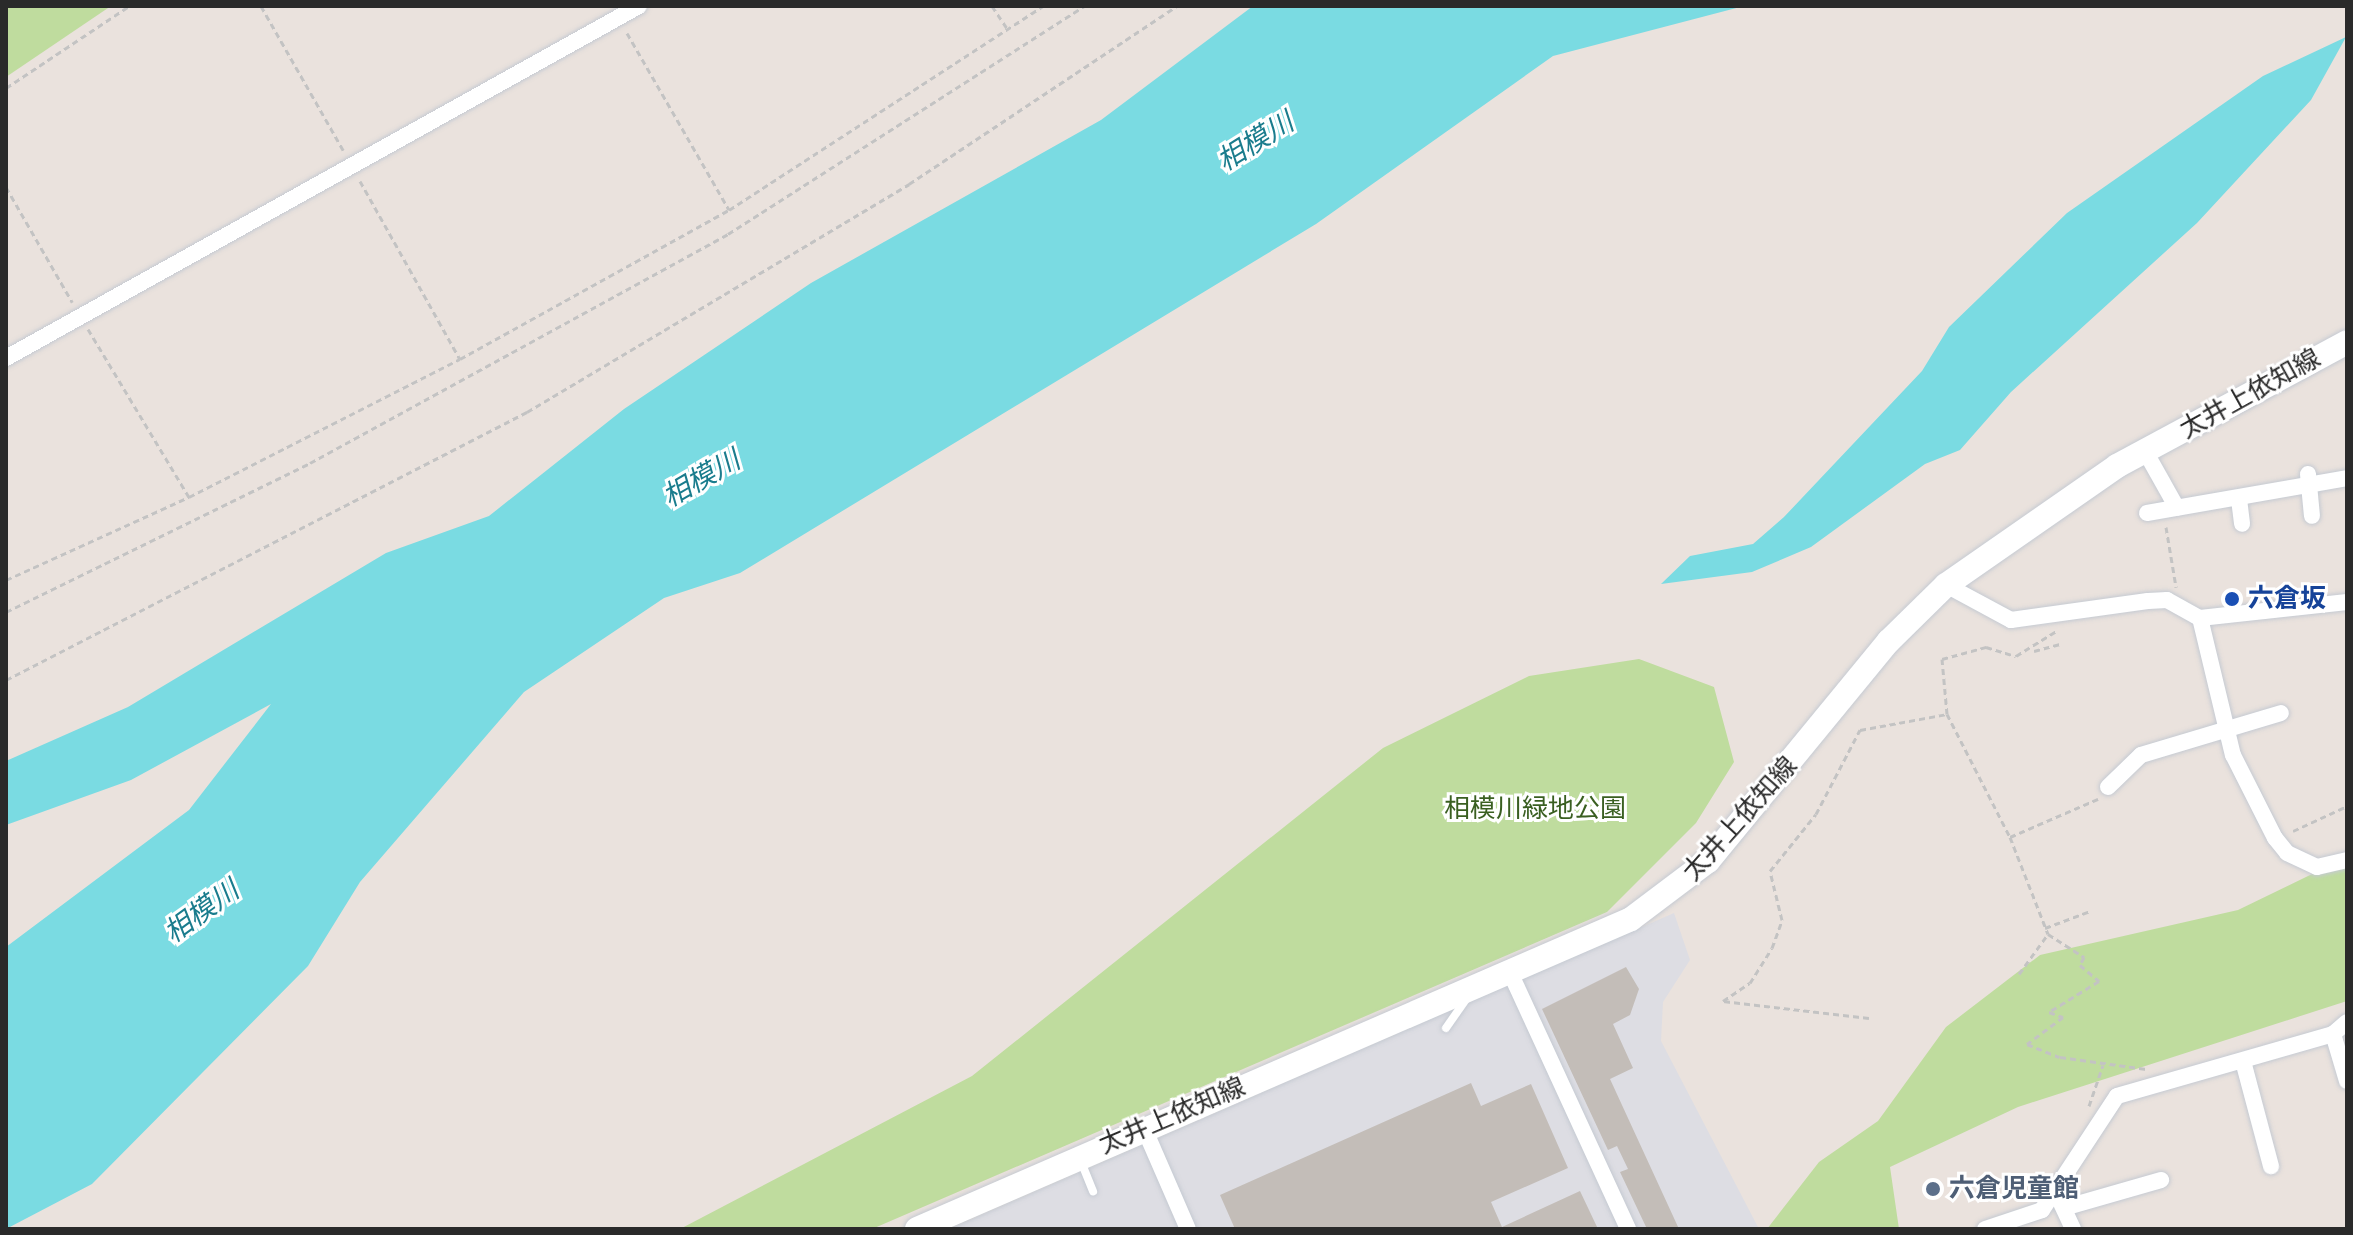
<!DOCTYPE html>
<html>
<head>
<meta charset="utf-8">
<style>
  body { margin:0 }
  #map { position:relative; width:2353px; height:1235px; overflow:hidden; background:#eae2dd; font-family:"Asap Condensed","Noto Sans JP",sans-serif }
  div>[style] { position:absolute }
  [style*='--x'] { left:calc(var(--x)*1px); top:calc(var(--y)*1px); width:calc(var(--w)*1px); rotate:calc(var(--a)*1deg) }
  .industrial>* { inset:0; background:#dddde3 }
  .green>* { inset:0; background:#bfdc9e }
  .water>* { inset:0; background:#7adbe2 }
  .building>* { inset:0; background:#c3bdb8 }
  .path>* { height:3px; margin-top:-1.5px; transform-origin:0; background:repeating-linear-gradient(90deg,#c3c3c3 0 6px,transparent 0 10px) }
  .roads { filter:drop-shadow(0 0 2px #c5cad2) drop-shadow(0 0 2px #c5cad2) }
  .lane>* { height:8px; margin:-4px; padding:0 4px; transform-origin:4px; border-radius:4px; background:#fff }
  .street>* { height:16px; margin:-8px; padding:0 8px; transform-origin:8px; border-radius:8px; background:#fff }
  .secondary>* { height:24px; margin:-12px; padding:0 12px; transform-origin:12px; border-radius:12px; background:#fff }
  .dots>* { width:22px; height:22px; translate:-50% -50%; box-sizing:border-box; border:4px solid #fff; border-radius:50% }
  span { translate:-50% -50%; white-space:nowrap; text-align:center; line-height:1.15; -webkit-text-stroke:6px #fff; paint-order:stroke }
  .street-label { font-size:26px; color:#2a2a2a }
  .transit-label { font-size:26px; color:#164399; font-weight:700 }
  .left { translate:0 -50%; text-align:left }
  .park-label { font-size:26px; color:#3a5f21 }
  .service-label { font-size:26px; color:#4e5e75; font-weight:700 }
  .water-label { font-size:28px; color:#1a7c8d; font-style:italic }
  .frame { position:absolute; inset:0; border:8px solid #2a2a2a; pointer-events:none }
</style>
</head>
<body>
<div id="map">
  <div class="industrial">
    <div style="clip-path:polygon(1674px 913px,1690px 960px,1663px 1002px,1661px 1041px,1759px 1229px,950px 1229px)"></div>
  </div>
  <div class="green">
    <div style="clip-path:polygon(6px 6px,111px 6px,6px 77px)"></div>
    <div style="clip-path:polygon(1639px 659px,1714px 687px,1734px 762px,1696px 823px,1607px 912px,872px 1229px,680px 1229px,972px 1076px,1383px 748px,1529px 676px)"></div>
    <div style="clip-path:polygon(2347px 857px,2347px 1001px,2018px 1107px,1890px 1167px,1899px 1229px,1767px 1229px,1819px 1162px,1878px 1121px,1946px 1027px,2040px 955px,2238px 910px)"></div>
  </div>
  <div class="water">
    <div style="clip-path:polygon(1253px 6px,1744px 6px,1553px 56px,1316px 224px,740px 573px,664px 598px,524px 692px,360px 882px,308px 966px,92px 1184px,6px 1229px,6px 947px,189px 810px,271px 704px,131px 780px,6px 825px,6px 761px,128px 707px,386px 553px,489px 516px,624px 409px,811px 283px,1101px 120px)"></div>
    <div style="clip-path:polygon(2346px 37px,2311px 100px,2197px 223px,2011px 392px,1960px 450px,1925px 464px,1811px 547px,1752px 572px,1661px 584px,1690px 556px,1753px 544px,1784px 517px,1922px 371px,1949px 327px,2067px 213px,2263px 76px)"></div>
  </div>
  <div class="building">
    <div style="clip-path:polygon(1626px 967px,1639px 989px,1630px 1015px,1613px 1024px,1633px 1068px,1610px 1079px,1679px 1229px,1647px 1229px,1620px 1172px,1628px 1169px,1617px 1146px,1608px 1150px,1542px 1009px)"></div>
    <div style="clip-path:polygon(1471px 1083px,1481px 1106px,1531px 1084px,1568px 1168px,1491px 1202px,1502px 1227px,1580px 1191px,1598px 1229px,1235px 1229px,1220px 1195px)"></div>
  </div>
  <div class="path">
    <div style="--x:261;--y:6;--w:166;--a:60.3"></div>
    <div style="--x:992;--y:6;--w:30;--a:56"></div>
    <div style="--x:627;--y:33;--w:204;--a:60"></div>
    <div style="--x:6;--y:88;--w:148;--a:-33.7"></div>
    <div style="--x:360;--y:181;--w:204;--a:60.7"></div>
    <div style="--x:6;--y:187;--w:133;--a:60.1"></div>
    <div style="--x:88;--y:329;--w:196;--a:59"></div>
    <div style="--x:2166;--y:527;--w:61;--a:80.5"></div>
    <div style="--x:6;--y:580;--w:201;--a:-24.4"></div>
    <div style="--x:189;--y:497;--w:304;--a:-27"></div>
    <div style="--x:460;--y:359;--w:308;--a:-29"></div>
    <div style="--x:729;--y:210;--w:374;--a:-33"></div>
    <div style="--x:6;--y:612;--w:339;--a:-26.1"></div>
    <div style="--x:310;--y:463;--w:477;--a:-28.7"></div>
    <div style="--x:728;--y:234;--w:423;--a:-32.6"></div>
    <div style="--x:2034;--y:651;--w:27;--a:-15"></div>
    <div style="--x:6;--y:680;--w:586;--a:-27.22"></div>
    <div style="--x:527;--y:412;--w:445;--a:-30.8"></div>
    <div style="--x:909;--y:184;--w:322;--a:-33.6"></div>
    <div style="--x:1947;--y:714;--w:55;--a:-95.2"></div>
    <div style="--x:1942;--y:659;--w:46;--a:-15.3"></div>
    <div style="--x:1986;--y:647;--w:31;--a:17"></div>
    <div style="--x:2016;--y:656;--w:49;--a:-31.8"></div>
    <div style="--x:2293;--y:831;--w:60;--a:-24.8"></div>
    <div style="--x:2010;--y:837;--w:104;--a:68.6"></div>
    <div style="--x:2048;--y:934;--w:43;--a:32.6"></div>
    <div style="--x:2084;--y:957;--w:9;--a:117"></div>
    <div style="--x:2080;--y:965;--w:25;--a:40"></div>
    <div style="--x:2099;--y:981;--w:59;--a:148.2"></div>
    <div style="--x:2049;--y:1012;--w:15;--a:20"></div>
    <div style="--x:2063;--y:1017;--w:45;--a:143.1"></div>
    <div style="--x:2027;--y:1044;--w:35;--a:22"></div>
    <div style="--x:2060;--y:1057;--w:87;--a:7.9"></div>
    <div style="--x:2045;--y:928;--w:48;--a:-20.7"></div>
    <div style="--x:2019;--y:974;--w:49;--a:-54.1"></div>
    <div style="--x:1869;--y:1018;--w:147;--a:-173.4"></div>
    <div style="--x:1723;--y:1001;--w:32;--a:-34"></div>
    <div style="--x:1750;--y:983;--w:41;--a:-57.8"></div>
    <div style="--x:1772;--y:948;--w:30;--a:-70"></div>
    <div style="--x:1782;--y:920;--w:50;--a:-103.8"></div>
    <div style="--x:1770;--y:871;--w:73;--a:-51.1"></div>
    <div style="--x:1816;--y:814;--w:95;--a:-62.4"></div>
    <div style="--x:1860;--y:730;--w:88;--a:-10.4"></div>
    <div style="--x:1947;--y:714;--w:138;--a:62.9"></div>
    <div style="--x:2010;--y:837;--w:96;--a:-23.4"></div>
    <div style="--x:2089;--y:1106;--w:43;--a:-71.1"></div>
  </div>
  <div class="roads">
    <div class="lane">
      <div style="--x:1446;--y:1028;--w:35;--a:-55"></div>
      <div style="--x:1080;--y:1159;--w:35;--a:68"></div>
    </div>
    <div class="street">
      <div style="--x:6;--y:358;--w:724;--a:-29.08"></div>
      <div style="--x:2145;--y:451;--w:65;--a:60.7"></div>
      <div style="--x:2308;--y:474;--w:42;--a:84.6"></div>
      <div style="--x:2239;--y:499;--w:25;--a:83"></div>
      <div style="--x:2147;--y:513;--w:203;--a:-9.9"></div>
      <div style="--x:1946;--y:585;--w:74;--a:28.3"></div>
      <div style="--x:2011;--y:620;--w:138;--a:-7.9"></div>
      <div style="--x:2148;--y:601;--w:19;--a:-3"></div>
      <div style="--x:2167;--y:600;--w:38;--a:29"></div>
      <div style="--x:2200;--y:618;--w:148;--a:-6.2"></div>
      <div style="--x:2200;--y:618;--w:141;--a:76.5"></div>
      <div style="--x:2233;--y:755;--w:93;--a:63.2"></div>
      <div style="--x:2275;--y:838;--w:19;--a:51"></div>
      <div style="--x:2287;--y:853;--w:33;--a:25"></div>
      <div style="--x:2317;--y:867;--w:31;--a:-13"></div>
      <div style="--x:2108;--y:787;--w:46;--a:-44.1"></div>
      <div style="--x:2141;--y:755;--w:146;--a:-16.7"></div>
      <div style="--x:1509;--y:970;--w:285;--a:65.3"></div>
      <div style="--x:2333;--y:1034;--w:49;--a:73.4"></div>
      <div style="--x:2243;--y:1061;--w:109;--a:75.1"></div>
      <div style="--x:1144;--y:1128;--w:110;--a:66.5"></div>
      <div style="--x:2061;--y:1203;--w:29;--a:65"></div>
      <div style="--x:2067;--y:1207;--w:98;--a:-16"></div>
      <div style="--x:1985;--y:1229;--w:60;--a:-18.4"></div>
      <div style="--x:2042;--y:1210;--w:136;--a:-56.7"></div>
      <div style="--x:2117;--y:1096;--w:225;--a:-16"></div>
      <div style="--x:2333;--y:1034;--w:18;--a:-41"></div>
    </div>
    <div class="secondary">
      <div style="--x:917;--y:1229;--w:778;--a:-23.47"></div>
      <div style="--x:1631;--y:919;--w:96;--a:-37"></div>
      <div style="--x:1708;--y:861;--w:285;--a:-50.6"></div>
      <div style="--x:1889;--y:641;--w:80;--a:-44.5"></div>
      <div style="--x:1946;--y:585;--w:208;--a:-34.8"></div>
      <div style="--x:2117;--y:466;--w:261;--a:-28.3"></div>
    </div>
  </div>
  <div class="dots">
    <div style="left:2232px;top:599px;background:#1a4fb4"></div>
    <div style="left:1933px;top:1189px;background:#5c6f8a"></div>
  </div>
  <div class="street-label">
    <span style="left:2250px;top:394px;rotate:-29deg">太井上依知線</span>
    <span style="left:1740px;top:819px;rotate:-48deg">太井上依知線</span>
    <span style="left:1172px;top:1116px;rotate:-23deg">太井上依知線</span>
  </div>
  <div class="transit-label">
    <span class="left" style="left:2248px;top:599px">六倉坂</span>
  </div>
  <div class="park-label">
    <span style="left:1535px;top:809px">相模川緑地公園</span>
  </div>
  <div class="service-label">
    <span class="left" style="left:1949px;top:1189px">六倉児童館</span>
  </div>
  <div class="water-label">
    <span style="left:1255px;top:141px;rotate:-32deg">相模川</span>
    <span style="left:701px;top:478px;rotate:-30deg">相模川</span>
    <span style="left:201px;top:911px;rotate:-36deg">相模川</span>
  </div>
  <div class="frame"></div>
</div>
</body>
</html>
